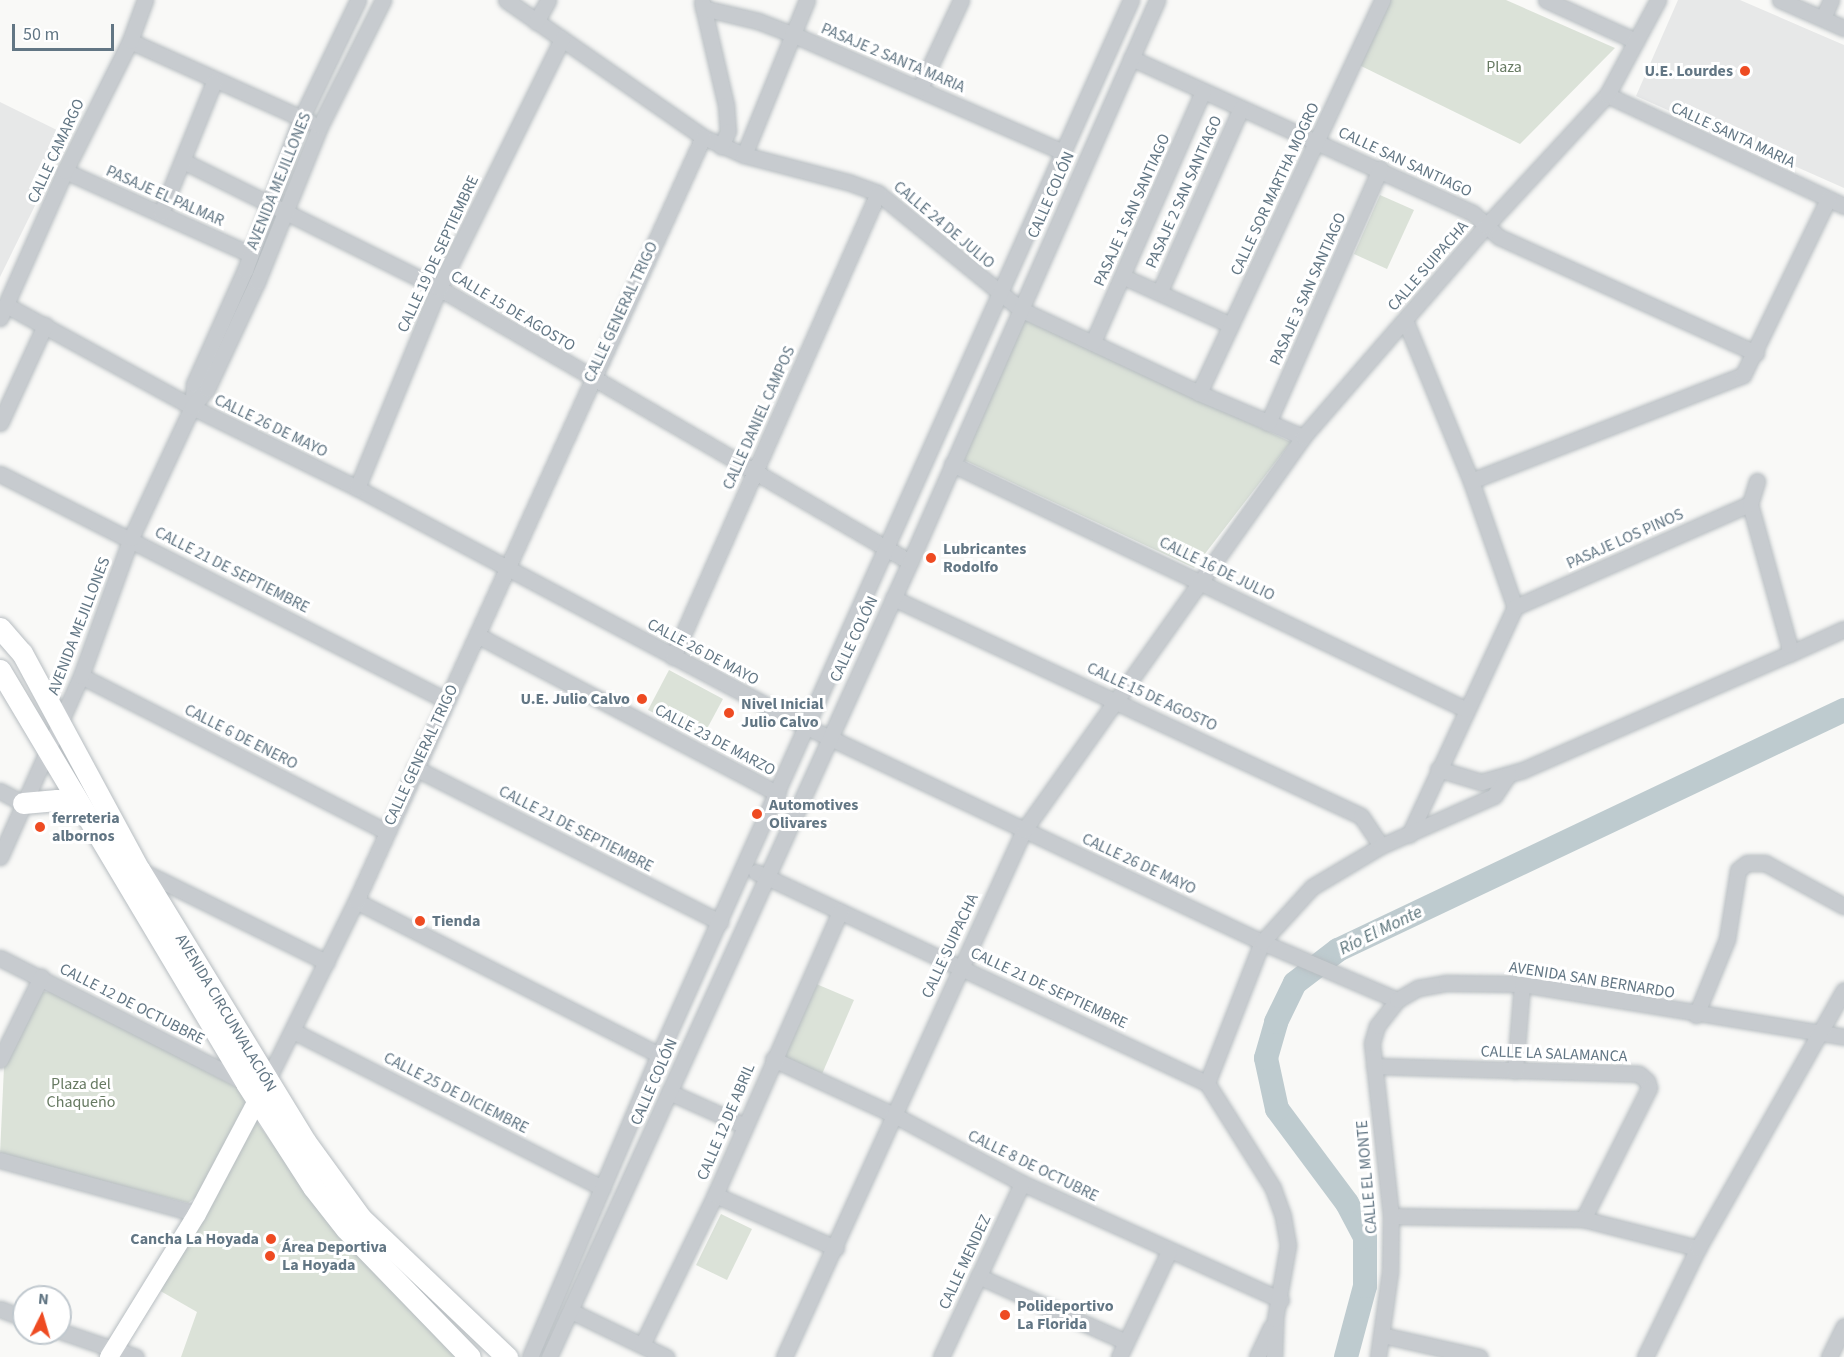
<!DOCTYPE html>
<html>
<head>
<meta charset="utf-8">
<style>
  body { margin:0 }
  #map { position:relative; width:1844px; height:1357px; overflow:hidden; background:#f9f9f7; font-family:"Source Sans 3",sans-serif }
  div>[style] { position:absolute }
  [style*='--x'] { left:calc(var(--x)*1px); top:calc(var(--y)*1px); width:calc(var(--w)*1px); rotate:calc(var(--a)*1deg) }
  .built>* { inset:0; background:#e7e8e8 }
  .green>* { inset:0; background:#dbe2d8 }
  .river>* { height:24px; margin:-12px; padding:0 12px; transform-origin:12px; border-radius:12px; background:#becbcf }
  .roads { filter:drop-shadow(0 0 2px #b7bdc1) drop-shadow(0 0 2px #b7bdc1) }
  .minor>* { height:15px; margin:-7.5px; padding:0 7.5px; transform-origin:7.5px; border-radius:7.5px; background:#c7cbcf }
  .major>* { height:18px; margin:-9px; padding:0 9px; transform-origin:9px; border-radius:9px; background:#fff }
  .highway>* { height:21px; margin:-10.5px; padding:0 10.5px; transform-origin:10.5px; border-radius:10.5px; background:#fff }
  .dots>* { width:16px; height:16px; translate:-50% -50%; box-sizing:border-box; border:3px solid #fff; border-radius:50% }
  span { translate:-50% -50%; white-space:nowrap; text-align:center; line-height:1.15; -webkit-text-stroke:6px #fff; paint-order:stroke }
  .street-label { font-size:16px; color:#627684 }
  .park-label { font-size:16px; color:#677a62 }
  .poi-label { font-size:16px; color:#627684; font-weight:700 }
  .right { translate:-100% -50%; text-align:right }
  .left { translate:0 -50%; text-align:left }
  .water-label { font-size:18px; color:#5e767d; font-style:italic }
  .north { position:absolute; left:12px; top:1285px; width:60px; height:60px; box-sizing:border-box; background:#fff; border:2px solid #c0c8ce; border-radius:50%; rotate:5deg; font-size:16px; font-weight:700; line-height:24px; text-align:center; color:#627684 }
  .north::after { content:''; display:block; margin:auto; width:21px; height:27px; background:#ee4b22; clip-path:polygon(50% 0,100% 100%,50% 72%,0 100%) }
  .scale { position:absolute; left:12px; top:24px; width:102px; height:27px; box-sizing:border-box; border:3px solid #627684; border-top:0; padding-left:8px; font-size:18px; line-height:21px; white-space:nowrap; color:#627684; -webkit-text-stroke:4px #fff; paint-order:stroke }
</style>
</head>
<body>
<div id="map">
  <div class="built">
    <div style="clip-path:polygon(1678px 0,1740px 0,1844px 45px,1844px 188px,1636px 96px)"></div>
    <div style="clip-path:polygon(0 102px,69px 136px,0 277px)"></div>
  </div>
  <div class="green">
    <div style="clip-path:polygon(1389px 0,1506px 0,1615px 48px,1520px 144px,1359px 65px)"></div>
    <div style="clip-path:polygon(1380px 195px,1414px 210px,1387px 269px,1354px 254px)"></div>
    <div style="clip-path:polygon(1023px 319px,1291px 442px,1194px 568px,964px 460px)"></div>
    <div style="clip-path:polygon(669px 670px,723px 699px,702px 738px,648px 710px)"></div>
    <div style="clip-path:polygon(814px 983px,854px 1000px,822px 1074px,782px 1057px)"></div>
    <div style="clip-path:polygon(52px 991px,242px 1090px,248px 1098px,246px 1108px,198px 1196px,188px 1203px,0 1154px,4px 1067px,35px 1001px,42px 992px)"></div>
    <div style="clip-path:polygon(254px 1118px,330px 1223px,458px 1357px,181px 1357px,197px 1312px,157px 1289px)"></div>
    <div style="clip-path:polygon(721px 1214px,752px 1229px,727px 1280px,696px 1265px)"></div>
  </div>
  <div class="river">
    <div style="--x:1346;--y:1357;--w:73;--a:-75"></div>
    <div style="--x:1365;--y:1286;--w:49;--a:-90"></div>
    <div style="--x:1365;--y:1237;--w:38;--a:-118"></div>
    <div style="--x:1347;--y:1203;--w:117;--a:-126.7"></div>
    <div style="--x:1277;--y:1109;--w:52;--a:-102.2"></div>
    <div style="--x:1266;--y:1058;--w:37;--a:-74"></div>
    <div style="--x:1276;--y:1022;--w:43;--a:-64"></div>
    <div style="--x:1295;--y:983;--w:54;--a:-37.5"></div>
    <div style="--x:1338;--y:950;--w:560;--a:-25.38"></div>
  </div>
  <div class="roads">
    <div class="minor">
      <div style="--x:506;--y:0;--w:240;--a:34.8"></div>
      <div style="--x:703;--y:137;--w:45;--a:23.7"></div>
      <div style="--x:744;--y:155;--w:107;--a:14.6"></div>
      <div style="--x:848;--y:182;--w:32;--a:20"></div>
      <div style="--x:878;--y:193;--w:183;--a:39.2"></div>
      <div style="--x:1020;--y:309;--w:198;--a:25.1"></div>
      <div style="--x:1199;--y:393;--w:113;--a:22.9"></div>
      <div style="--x:1546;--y:0;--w:99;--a:24.5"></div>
      <div style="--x:1780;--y:0;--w:70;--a:23.6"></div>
      <div style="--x:702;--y:2;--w:106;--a:76.9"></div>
      <div style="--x:726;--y:105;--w:26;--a:86"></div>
      <div style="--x:728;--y:131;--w:17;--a:114"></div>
      <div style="--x:703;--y:8;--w:57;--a:13.3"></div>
      <div style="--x:758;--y:21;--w:36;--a:21"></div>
      <div style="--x:792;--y:34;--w:296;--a:23.5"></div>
      <div style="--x:1823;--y:18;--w:20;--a:-66"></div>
      <div style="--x:536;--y:22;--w:25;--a:-61"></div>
      <div style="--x:130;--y:41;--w:197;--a:24.2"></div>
      <div style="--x:1131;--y:58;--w:375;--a:24.4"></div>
      <div style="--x:1473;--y:213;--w:35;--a:43"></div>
      <div style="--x:1499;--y:237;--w:282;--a:24.3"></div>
      <div style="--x:920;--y:88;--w:97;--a:-65"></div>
      <div style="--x:1607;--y:95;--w:262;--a:25.1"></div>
      <div style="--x:744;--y:155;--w:167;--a:-67.9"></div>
      <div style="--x:183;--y:161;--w:286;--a:26.4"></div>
      <div style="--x:439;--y:288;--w:545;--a:30.19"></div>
      <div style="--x:65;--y:171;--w:203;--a:24.2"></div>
      <div style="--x:161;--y:213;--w:141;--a:-68"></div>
      <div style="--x:1124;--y:277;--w:117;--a:24.2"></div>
      <div style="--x:1160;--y:291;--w:200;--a:-66.1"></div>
      <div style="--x:6;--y:305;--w:212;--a:28.7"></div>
      <div style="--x:192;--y:407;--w:184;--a:26.1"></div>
      <div style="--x:357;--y:488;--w:512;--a:27.97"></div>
      <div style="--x:809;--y:728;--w:501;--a:25.29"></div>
      <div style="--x:1262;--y:942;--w:147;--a:23.2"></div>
      <div style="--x:0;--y:318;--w:161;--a:-66.1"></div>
      <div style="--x:65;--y:171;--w:145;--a:-63.4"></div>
      <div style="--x:130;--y:41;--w:44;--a:-69.9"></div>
      <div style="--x:1405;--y:320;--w:174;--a:67.7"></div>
      <div style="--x:1471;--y:481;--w:133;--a:70.8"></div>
      <div style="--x:1515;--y:607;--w:251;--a:114.9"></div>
      <div style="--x:1093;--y:342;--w:274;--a:-66.3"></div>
      <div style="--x:1199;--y:393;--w:434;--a:-65"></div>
      <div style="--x:192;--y:407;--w:23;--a:-85"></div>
      <div style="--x:194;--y:384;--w:125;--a:-65.9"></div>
      <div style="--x:245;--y:270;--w:161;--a:-69.7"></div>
      <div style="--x:301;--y:119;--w:132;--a:-64.4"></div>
      <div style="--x:0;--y:423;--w:108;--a:-65.3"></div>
      <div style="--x:1268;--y:423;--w:278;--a:-66.2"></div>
      <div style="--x:952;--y:464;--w:569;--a:25.53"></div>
      <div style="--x:0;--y:474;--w:500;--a:26.9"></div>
      <div style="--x:1471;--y:481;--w:292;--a:-21.3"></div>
      <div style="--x:1743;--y:375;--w:195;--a:-64.2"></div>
      <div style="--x:357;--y:488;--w:216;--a:-67.7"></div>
      <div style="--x:439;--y:288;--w:278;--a:-63.7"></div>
      <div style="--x:893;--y:598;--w:516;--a:24.98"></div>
      <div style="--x:1361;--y:816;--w:36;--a:56"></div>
      <div style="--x:1515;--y:607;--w:257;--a:-23.7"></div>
      <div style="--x:477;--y:635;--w:340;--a:27.8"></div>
      <div style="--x:1789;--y:654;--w:60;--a:-24.4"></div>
      <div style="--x:673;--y:657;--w:507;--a:-66.16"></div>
      <div style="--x:81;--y:676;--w:341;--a:27"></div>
      <div style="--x:415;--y:768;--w:342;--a:26.8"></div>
      <div style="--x:1438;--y:769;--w:45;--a:16.8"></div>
      <div style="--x:1481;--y:782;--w:44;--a:-15.9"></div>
      <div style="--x:1523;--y:770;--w:290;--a:-23.6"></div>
      <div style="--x:1789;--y:654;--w:9;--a:-90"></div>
      <div style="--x:1789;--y:645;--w:146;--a:-105.5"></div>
      <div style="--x:1750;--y:504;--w:24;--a:-73"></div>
      <div style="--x:0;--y:791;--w:26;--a:28"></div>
      <div style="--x:0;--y:857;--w:198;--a:-65.9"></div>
      <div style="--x:81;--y:676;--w:147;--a:-70.1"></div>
      <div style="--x:131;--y:538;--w:145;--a:-65"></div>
      <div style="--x:192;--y:407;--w:23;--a:-50"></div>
      <div style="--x:207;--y:389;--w:118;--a:-65"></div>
      <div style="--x:257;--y:282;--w:168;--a:-68"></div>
      <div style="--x:320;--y:126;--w:141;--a:-63.4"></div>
      <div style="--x:140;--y:870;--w:208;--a:26.3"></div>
      <div style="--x:756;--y:872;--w:498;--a:25.1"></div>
      <div style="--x:356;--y:901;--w:340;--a:26.9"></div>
      <div style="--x:0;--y:958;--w:276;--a:26.9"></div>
      <div style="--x:1696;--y:1015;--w:82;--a:-67.8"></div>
      <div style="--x:1727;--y:939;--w:70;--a:-80.9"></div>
      <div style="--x:1738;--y:870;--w:11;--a:-38"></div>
      <div style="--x:1747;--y:863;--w:18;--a:0"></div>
      <div style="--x:1765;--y:863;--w:90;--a:28.6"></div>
      <div style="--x:293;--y:1031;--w:347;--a:26.9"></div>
      <div style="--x:773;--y:1059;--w:133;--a:24.8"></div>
      <div style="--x:894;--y:1115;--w:145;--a:28"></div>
      <div style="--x:1022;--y:1183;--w:284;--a:24.3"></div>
      <div style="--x:0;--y:1060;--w:93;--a:-63.7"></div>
      <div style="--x:1374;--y:1066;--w:265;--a:1.7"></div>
      <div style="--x:1639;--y:1074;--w:11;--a:41"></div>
      <div style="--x:1647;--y:1081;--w:7;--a:74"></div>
      <div style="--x:1649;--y:1088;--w:147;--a:116.7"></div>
      <div style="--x:1515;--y:1071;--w:87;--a:-85.4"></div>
      <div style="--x:267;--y:1081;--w:201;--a:-63.7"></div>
      <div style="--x:356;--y:901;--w:839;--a:-65.57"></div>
      <div style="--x:669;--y:1092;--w:83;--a:24.1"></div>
      <div style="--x:0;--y:1160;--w:204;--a:15.3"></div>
      <div style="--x:715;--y:1195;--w:132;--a:23.7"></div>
      <div style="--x:1391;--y:1216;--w:192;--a:0.9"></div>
      <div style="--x:1583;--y:1219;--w:119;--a:14.2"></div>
      <div style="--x:978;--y:1276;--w:162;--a:24"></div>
      <div style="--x:0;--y:1309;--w:26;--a:21"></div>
      <div style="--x:571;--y:1311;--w:106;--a:25.8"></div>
      <div style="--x:60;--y:1331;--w:80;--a:18.9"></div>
      <div style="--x:1382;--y:1335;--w:100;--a:12.7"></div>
      <div style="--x:642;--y:1345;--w:167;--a:-64"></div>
      <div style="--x:715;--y:1195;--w:310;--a:-66.2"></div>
      <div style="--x:530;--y:1357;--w:328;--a:-66.9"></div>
      <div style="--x:659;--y:1055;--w:1156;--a:-65.9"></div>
      <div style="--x:549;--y:1357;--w:873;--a:-65.58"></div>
      <div style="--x:910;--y:562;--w:614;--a:-66.27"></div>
      <div style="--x:784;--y:1357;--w:579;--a:-65.52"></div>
      <div style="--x:1024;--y:830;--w:482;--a:-54.6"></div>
      <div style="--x:1303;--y:437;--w:279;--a:-49.1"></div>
      <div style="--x:1486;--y:226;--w:178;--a:-47.3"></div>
      <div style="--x:1607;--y:95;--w:108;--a:-61.8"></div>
      <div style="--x:941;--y:1357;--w:192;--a:-65"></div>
      <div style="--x:1119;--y:1357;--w:117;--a:-64.7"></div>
      <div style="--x:1257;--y:1357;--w:33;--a:-65"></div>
      <div style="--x:1274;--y:1357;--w:38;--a:-88"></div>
      <div style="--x:1275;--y:1319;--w:75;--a:-80"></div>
      <div style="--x:1288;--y:1245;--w:29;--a:-100"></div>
      <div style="--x:1283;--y:1216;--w:30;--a:-110"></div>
      <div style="--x:1273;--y:1188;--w:124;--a:-122.2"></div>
      <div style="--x:1207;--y:1083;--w:151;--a:-68.7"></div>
      <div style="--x:1262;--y:942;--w:74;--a:-47.7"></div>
      <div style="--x:1312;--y:887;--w:80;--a:-30.7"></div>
      <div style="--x:1381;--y:846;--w:124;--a:-23.9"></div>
      <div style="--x:1494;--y:796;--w:25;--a:-56"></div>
      <div style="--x:1378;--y:1357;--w:86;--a:-82"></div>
      <div style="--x:1390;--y:1272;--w:56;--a:-89"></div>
      <div style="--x:1391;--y:1216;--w:174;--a:-96.3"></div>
      <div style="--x:1372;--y:1043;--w:18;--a:-74"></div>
      <div style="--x:1377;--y:1026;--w:33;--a:-52"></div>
      <div style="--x:1397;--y:1000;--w:24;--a:-30"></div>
      <div style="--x:1418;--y:988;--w:28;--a:-10"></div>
      <div style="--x:1446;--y:983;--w:76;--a:0.8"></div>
      <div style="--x:1522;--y:984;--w:326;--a:9.3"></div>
      <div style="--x:1645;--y:1357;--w:121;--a:-64.1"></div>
      <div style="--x:1698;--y:1248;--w:296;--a:-60.5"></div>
      <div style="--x:1829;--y:1357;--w:34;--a:-64"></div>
    </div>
    <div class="major">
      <div style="--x:109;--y:1357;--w:168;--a:-58.4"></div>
      <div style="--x:197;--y:1214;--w:139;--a:-62.1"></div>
    </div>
    <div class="highway">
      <div style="--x:0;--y:628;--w:33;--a:49"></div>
      <div style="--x:22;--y:653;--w:246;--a:61.6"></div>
      <div style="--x:139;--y:869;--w:319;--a:58.6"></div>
      <div style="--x:305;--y:1141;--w:95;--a:54"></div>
      <div style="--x:361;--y:1218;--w:202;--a:43.6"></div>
      <div style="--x:0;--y:670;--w:481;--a:59.2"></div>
      <div style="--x:246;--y:1083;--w:124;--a:57.2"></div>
      <div style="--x:313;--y:1187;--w:53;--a:51.8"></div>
      <div style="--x:346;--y:1229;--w:178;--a:45.9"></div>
      <div style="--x:23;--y:803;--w:34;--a:-5"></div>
      <div style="--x:57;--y:800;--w:21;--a:11"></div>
    </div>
  </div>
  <div class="dots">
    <div style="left:1745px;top:71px;background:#ee4b22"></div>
    <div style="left:931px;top:558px;background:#ee4b22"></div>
    <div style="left:642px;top:699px;background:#ee4b22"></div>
    <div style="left:729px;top:713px;background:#ee4b22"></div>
    <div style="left:757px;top:814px;background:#ee4b22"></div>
    <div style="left:40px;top:827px;background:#ee4b22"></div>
    <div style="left:420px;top:921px;background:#ee4b22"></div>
    <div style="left:271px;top:1239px;background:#ee4b22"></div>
    <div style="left:270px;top:1256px;background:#ee4b22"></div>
    <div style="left:1005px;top:1315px;background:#ee4b22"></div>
  </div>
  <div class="street-label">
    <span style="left:893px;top:58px;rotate:23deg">PASAJE 2 SANTA MARIA</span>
    <span style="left:1733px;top:135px;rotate:25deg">CALLE SANTA MARIA</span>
    <span style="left:56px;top:151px;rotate:-65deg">CALLE CAMARGO</span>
    <span style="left:1405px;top:162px;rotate:25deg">CALLE SAN SANTIAGO</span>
    <span style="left:279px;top:181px;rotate:-68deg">AVENIDA MEJILLONES</span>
    <span style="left:1275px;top:189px;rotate:-65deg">CALLE SOR MARTHA MOGRO</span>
    <span style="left:1184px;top:192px;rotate:-66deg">PASAJE 2 SAN SANTIAGO</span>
    <span style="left:1051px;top:195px;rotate:-66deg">CALLE COLÓN</span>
    <span style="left:165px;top:196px;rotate:24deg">PASAJE EL PALMAR</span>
    <span style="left:1132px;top:210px;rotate:-66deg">PASAJE 1 SAN SANTIAGO</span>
    <span style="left:944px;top:225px;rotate:40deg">CALLE 24 DE JULIO</span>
    <span style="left:438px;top:254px;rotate:-65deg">CALLE 19 DE SEPTIEMBRE</span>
    <span style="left:1428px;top:266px;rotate:-49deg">CALLE SUIPACHA</span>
    <span style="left:1308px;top:289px;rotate:-66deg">PASAJE 3 SAN SANTIAGO</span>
    <span style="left:513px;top:311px;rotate:31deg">CALLE 15 DE AGOSTO</span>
    <span style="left:621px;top:312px;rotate:-65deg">CALLE GENERAL TRIGO</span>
    <span style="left:759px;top:418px;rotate:-66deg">CALLE DANIEL CAMPOS</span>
    <span style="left:271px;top:426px;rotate:26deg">CALLE 26 DE MAYO</span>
    <span style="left:1625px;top:539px;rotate:-24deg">PASAJE LOS PINOS</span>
    <span style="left:1217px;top:569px;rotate:26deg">CALLE 16 DE JULIO</span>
    <span style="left:232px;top:570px;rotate:27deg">CALLE 21 DE SEPTIEMBRE</span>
    <span style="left:79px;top:626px;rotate:-69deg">AVENIDA MEJILLONES</span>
    <span style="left:854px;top:639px;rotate:-65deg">CALLE COLÓN</span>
    <span style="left:703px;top:652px;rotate:28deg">CALLE 26 DE MAYO</span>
    <span style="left:1152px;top:697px;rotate:25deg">CALLE 15 DE AGOSTO</span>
    <span style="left:241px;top:737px;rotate:27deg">CALLE 6 DE ENERO</span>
    <span style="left:715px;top:740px;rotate:28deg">CALLE 23 DE MARZO</span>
    <span style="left:421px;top:755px;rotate:-65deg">CALLE GENERAL TRIGO</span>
    <span style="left:576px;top:829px;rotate:27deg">CALLE 21 DE SEPTIEMBRE</span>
    <span style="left:1139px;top:864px;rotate:25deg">CALLE 26 DE MAYO</span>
    <span style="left:950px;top:946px;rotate:-65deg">CALLE SUIPACHA</span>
    <span style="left:1592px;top:980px;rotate:9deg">AVENIDA SAN BERNARDO</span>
    <span style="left:1049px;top:988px;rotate:25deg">CALLE 21 DE SEPTIEMBRE</span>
    <span style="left:132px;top:1004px;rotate:27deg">CALLE 12 DE OCTUBBRE</span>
    <span style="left:226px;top:1013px;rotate:59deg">AVENIDA CIRCUNVALACIÓN</span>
    <span style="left:1554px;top:1054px;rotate:2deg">CALLE LA SALAMANCA</span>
    <span style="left:654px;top:1082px;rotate:-66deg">CALLE COLÓN</span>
    <span style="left:456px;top:1093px;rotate:27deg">CALLE 25 DE DICIEMBRE</span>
    <span style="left:726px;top:1122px;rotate:-67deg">CALLE 12 DE ABRIL</span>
    <span style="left:1033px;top:1166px;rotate:26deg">CALLE 8 DE OCTUBRE</span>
    <span style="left:1367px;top:1177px;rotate:-95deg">CALLE EL MONTE</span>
    <span style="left:965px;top:1262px;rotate:-65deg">CALLE MENDEZ</span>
  </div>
  <div class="park-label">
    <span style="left:1504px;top:67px">Plaza</span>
    <span style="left:81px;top:1093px">Plaza del<br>Chaqueño</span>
  </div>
  <div class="poi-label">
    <span class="right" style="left:1733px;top:71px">U.E. Lourdes</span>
    <span class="left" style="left:943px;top:558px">Lubricantes<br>Rodolfo</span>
    <span class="right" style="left:630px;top:699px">U.E. Julio Calvo</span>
    <span class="left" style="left:741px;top:713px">Nivel Inicial<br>Julio Calvo</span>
    <span class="left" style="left:769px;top:814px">Automotives<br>Olivares</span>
    <span class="left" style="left:52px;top:827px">ferreteria<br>albornos</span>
    <span class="left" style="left:432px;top:921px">Tienda</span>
    <span class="right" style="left:259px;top:1239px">Cancha La Hoyada</span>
    <span class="left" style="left:282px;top:1256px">Área Deportiva<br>La Hoyada</span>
    <span class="left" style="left:1017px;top:1315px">Polideportivo<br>La Florida</span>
  </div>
  <div class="water-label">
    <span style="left:1381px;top:931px;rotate:-26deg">Río El Monte</span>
  </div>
  <div class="north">N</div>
  <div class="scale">50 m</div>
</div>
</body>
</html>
